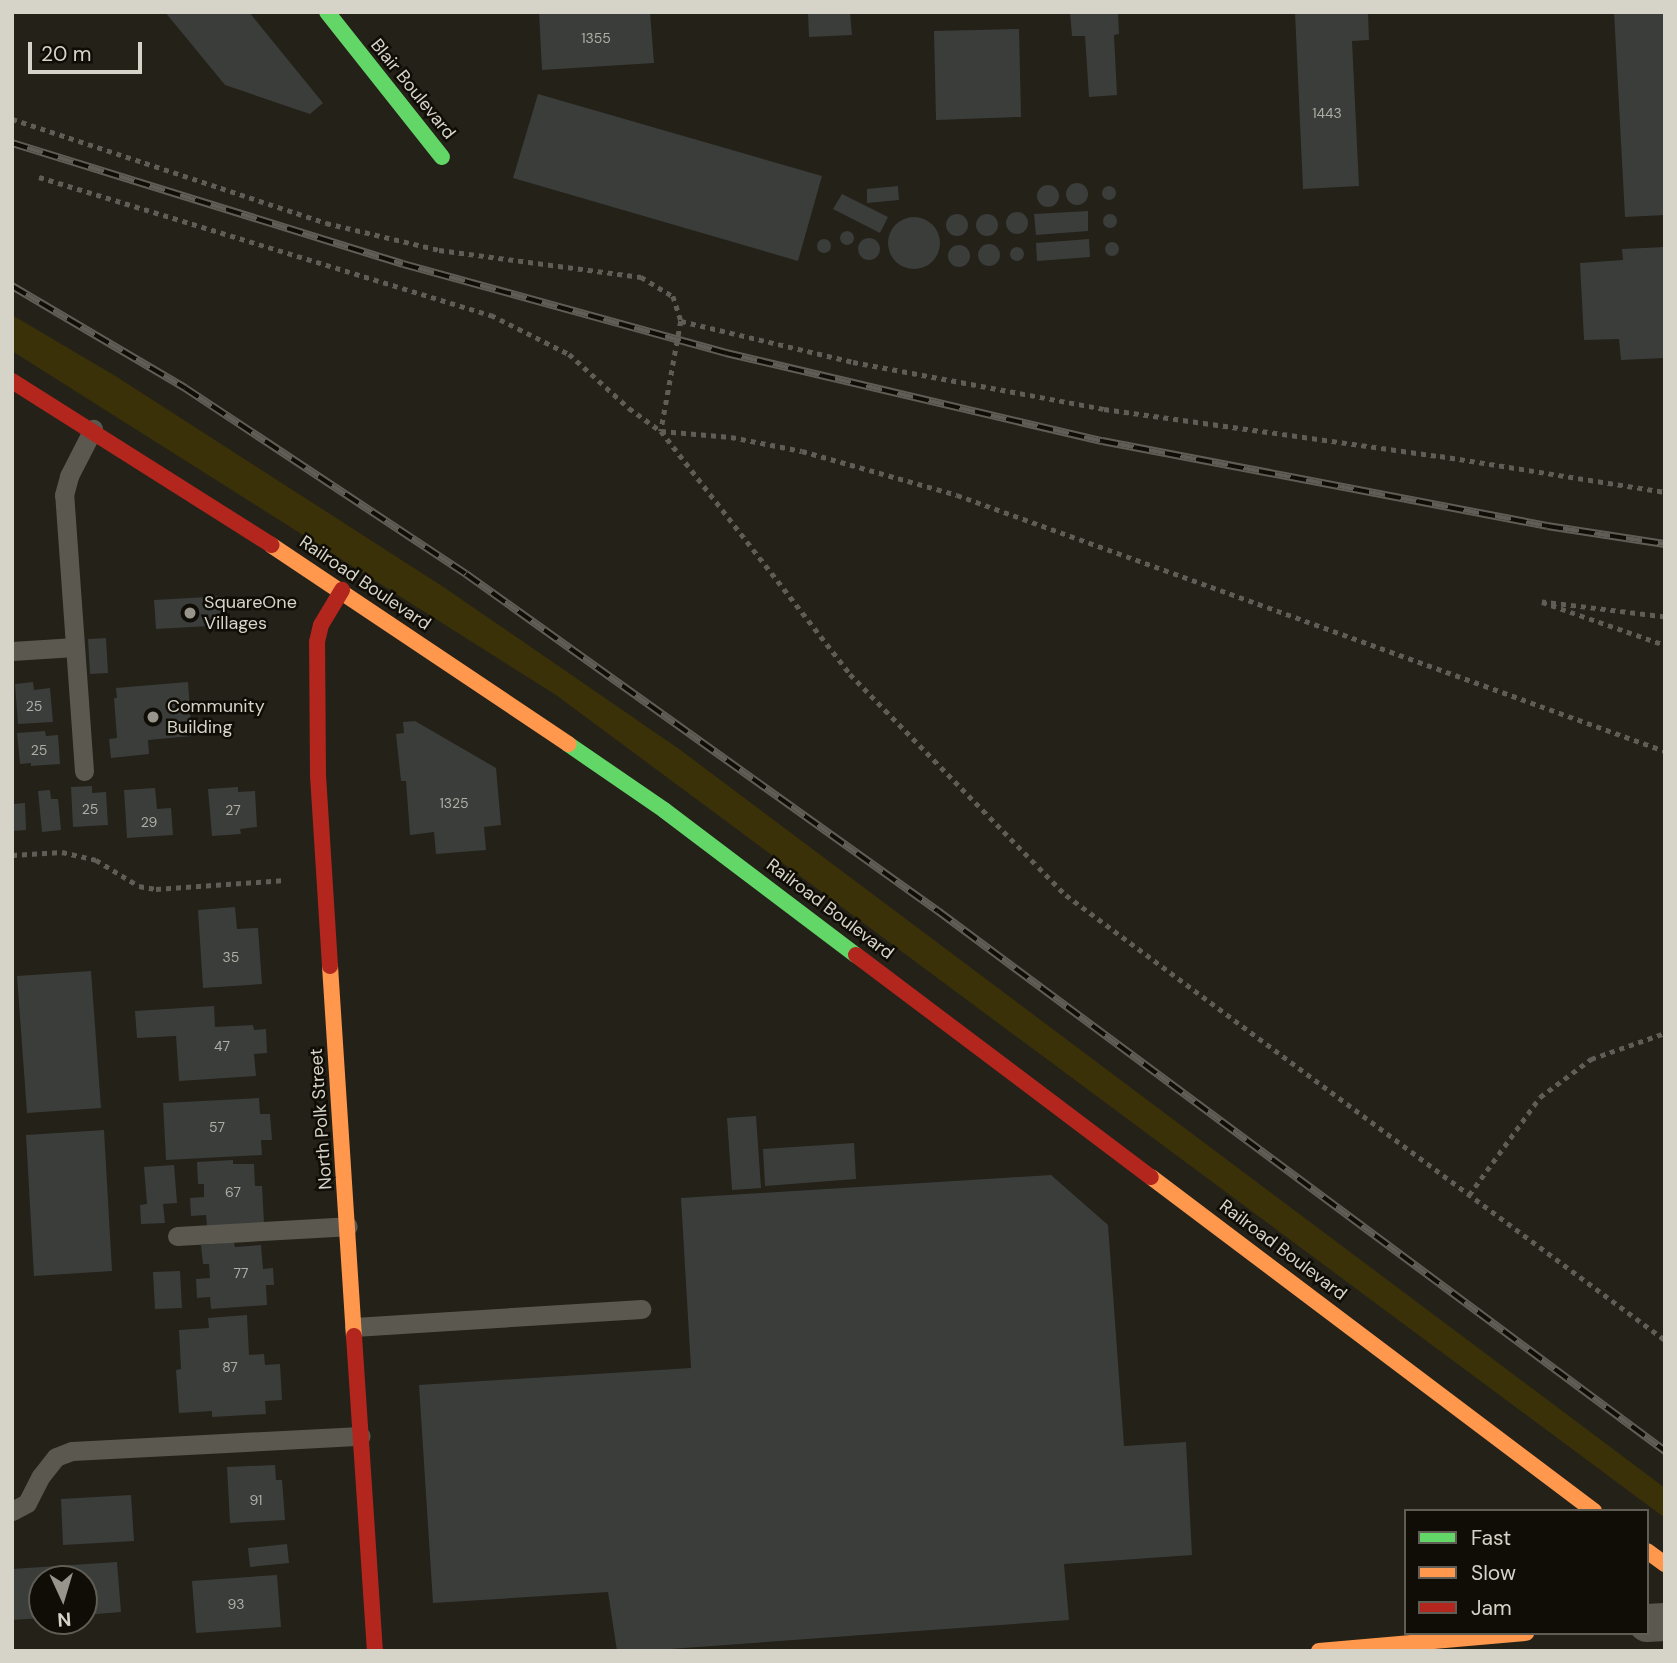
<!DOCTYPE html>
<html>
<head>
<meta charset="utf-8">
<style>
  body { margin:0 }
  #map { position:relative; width:1677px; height:1663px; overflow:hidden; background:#232118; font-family:"DM Sans",sans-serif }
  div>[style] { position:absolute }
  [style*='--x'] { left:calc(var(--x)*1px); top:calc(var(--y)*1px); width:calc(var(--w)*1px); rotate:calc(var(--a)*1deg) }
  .green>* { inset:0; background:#3a3108 }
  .building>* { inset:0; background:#3b3d3b }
  .round { border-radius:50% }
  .path>* { height:4.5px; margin-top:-2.25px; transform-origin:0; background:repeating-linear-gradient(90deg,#5f5d56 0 5px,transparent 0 10px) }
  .lane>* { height:19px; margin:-9.5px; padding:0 9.5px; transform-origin:9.5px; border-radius:9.5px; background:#5a584f }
  .street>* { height:38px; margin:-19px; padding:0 19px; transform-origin:19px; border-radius:19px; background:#5a584f }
  .fast>* { height:16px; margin:-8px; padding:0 8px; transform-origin:8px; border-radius:8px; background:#63d668 }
  .slow>* { height:16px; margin:-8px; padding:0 8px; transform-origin:8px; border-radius:8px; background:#ff974d }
  .jam>* { height:16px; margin:-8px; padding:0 8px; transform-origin:8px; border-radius:8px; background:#b3261e }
  .rail>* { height:8px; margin-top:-4px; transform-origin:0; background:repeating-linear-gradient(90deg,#0f0d06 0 16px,#5f5d55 0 32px); box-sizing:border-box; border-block:2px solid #5f5d55 }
  .dots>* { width:19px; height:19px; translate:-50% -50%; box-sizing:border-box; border:4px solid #0f0d06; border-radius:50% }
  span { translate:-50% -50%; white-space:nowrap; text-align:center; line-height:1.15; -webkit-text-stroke:5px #0f0d06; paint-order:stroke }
  .number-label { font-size:14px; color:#afaea6 }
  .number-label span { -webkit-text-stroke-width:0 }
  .street-label { font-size:18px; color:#d6d4c9 }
  .poi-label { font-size:18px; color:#d6d4c9 }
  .left { translate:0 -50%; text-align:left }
  .frame { position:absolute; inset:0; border:14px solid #d6d4c9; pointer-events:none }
  .legend { position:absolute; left:1404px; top:1509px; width:245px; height:126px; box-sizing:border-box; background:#0f0d06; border:2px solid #5f5d54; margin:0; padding:9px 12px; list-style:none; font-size:21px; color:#d6d4c9 }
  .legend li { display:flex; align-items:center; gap:14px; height:35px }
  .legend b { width:35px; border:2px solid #5f5d54 }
  .north { position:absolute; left:28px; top:1565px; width:70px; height:70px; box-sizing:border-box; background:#0f0d06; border:2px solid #5f5d54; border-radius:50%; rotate:176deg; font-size:19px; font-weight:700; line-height:28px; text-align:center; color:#d6d4c9 }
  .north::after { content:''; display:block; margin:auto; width:24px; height:32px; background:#97958b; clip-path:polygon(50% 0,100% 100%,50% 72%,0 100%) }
  .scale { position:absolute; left:28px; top:42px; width:114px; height:32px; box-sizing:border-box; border:4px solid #d6d4c9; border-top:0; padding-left:9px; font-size:21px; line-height:24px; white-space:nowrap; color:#d6d4c9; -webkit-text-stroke:5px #0f0d06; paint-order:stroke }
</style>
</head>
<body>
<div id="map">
  <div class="green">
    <div style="clip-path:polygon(12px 315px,117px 377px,445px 588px,679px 749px,1665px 1488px,1665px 1518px,556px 695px,12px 351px)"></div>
  </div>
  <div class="building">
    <div style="clip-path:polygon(165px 12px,249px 12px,323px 103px,310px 114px,225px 85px)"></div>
    <div style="clip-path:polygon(539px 12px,650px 12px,654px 63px,542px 70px)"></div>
    <div style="clip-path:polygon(808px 12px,850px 12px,852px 35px,809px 37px)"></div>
    <div style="clip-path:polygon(1070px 12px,1118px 12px,1119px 34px,1114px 35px,1117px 95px,1089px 97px,1085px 36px,1072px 36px)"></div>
    <div style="clip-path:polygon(1295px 12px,1368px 12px,1369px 40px,1352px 41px,1359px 186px,1303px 189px)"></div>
    <div style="clip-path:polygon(1614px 12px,1665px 12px,1665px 215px,1625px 217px)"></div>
    <div style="clip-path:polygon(1019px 29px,1021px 117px,936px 120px,934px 31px)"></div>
    <div style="clip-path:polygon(538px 94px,822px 176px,798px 261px,513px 178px)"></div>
    <div class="round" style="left:1066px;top:183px;width:22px;height:22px"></div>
    <div class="round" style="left:1037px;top:185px;width:22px;height:22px"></div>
    <div class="round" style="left:1102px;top:186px;width:14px;height:14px"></div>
    <div style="clip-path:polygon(898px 186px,899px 200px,867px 203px,867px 189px)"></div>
    <div style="clip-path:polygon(842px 194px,888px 217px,880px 233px,833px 209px)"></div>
    <div style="clip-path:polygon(1088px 211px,1088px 231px,1036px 235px,1034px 214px)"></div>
    <div class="round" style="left:1006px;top:212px;width:22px;height:22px"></div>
    <div class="round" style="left:1103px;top:214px;width:14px;height:14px"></div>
    <div class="round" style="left:976px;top:214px;width:22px;height:22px"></div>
    <div class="round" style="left:946px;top:214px;width:22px;height:22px"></div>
    <div class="round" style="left:888px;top:217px;width:52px;height:52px"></div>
    <div class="round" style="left:840px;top:231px;width:14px;height:14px"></div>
    <div class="round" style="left:858px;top:238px;width:22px;height:22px"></div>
    <div class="round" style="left:817px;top:239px;width:14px;height:14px"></div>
    <div style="clip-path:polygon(1089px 239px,1090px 257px,1037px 261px,1036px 243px)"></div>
    <div class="round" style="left:1105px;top:242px;width:14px;height:14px"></div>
    <div class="round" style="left:978px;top:244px;width:22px;height:22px"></div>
    <div class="round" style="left:948px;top:245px;width:22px;height:22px"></div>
    <div class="round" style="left:1010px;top:247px;width:14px;height:14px"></div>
    <div style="clip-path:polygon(1665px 247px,1665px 358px,1621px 360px,1619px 339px,1584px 340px,1580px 263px,1623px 260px,1622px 249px)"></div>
    <div style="clip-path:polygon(225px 596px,227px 625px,156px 629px,154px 600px)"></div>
    <div style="clip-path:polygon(106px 638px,108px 673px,90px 674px,88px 639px)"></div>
    <div style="clip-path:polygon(33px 682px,34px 690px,50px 688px,53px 722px,18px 724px,15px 684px)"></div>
    <div style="clip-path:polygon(188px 682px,192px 736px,148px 740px,149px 754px,111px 758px,109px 739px,117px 738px,114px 698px,117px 698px,116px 688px)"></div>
    <div style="clip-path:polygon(415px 721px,496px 768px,501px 825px,484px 827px,486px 850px,436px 854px,434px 832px,410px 835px,406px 781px,401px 781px,396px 734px,404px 733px,403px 722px)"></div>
    <div style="clip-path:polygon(45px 731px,46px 736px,58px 735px,60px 764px,31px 766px,31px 763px,20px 764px,17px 733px)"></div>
    <div style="clip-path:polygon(92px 786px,92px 793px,106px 792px,108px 825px,73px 827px,71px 787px)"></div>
    <div style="clip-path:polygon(238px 787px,238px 792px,255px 791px,257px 827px,240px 829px,241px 834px,212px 836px,208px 789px)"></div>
    <div style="clip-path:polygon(155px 788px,157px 809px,171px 808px,173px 835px,127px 838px,124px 790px)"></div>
    <div style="clip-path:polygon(50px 790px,51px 799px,58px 799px,61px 830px,42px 832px,38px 791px)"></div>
    <div style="clip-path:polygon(25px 803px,26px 830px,12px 831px,12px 804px)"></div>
    <div style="clip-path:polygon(235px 907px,237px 929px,258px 928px,262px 984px,203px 988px,198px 910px)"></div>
    <div style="clip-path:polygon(91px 971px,101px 1108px,27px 1113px,17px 976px)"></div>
    <div style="clip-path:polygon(214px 1006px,215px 1027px,253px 1025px,254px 1030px,266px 1029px,267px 1053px,254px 1054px,256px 1076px,179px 1081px,176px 1036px,137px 1038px,135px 1011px)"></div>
    <div style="clip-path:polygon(259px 1098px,260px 1114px,270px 1114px,272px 1140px,261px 1140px,262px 1155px,166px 1160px,163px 1103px)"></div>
    <div style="clip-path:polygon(756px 1116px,761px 1188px,732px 1190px,727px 1118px)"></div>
    <div style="clip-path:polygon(104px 1130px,112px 1271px,34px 1276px,26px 1135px)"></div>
    <div style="clip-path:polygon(854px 1143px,856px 1179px,765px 1186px,763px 1149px)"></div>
    <div style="clip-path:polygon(233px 1160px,233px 1164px,254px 1164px,255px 1186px,262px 1186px,264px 1223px,207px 1227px,206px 1215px,191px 1216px,190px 1198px,204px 1197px,204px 1184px,198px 1184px,197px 1162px)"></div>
    <div style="clip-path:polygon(174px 1165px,177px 1203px,163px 1204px,165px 1223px,141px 1224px,140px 1205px,147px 1204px,144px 1167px)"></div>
    <div style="clip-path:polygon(1051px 1175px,1108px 1225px,1124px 1446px,1186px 1442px,1192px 1555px,1064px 1564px,1069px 1620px,643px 1651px,617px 1651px,608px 1592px,433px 1603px,419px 1385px,691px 1368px,681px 1198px)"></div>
    <div style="clip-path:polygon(234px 1242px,235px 1247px,261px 1245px,263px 1269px,273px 1268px,274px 1285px,266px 1285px,267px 1305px,211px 1309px,210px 1297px,197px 1298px,196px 1279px,210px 1278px,209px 1264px,203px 1264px,201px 1245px)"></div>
    <div style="clip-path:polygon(180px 1271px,182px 1308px,155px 1309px,153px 1272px)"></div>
    <div style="clip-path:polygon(247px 1315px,249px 1355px,264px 1354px,265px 1365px,280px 1364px,282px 1400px,265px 1401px,266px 1414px,212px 1417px,212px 1411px,179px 1413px,176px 1370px,181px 1369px,179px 1330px,209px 1328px,208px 1318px)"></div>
    <div style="clip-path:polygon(275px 1465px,276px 1480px,282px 1480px,285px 1520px,230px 1523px,227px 1467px)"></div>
    <div style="clip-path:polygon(131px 1495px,134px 1541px,63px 1545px,61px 1499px)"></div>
    <div style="clip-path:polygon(287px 1544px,289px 1563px,250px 1567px,248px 1548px)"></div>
    <div style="clip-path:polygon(117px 1562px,121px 1612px,84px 1615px,84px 1579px,42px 1579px,42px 1618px,12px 1620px,12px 1569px)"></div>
    <div style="clip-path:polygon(277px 1575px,281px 1627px,196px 1633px,192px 1581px)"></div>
  </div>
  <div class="path">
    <div style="--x:12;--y:119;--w:331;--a:18.3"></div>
    <div style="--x:326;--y:223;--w:116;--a:13.4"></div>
    <div style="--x:439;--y:250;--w:204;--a:7.6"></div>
    <div style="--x:641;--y:277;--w:37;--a:31"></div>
    <div style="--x:673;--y:296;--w:26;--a:72"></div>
    <div style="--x:681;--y:321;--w:112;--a:100.3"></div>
    <div style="--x:661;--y:431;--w:70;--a:4.9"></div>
    <div style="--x:731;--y:437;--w:72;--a:11.2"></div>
    <div style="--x:802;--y:451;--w:161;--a:15.8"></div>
    <div style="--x:957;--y:495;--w:753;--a:19.88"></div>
    <div style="--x:39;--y:177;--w:473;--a:17"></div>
    <div style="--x:491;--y:315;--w:87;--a:26.6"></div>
    <div style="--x:569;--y:354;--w:81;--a:42"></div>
    <div style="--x:629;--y:408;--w:39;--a:36"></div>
    <div style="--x:661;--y:431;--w:308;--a:52.1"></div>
    <div style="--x:850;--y:674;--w:309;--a:45.7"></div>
    <div style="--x:1066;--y:895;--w:746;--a:36.61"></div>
    <div style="--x:681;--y:321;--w:177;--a:13.4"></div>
    <div style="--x:853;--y:362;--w:255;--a:10.6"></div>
    <div style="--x:1104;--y:409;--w:339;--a:8"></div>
    <div style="--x:1440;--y:456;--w:228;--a:9.1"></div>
    <div style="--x:1665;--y:617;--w:124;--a:-173"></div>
    <div style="--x:1542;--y:602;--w:130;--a:19.3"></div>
    <div style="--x:12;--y:855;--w:50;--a:-3.4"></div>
    <div style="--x:62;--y:852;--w:35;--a:13"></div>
    <div style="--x:96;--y:860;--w:50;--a:31.2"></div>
    <div style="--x:139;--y:886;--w:17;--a:10"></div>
    <div style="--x:156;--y:889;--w:130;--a:-4"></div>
    <div style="--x:1469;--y:1195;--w:121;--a:-54.1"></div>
    <div style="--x:1540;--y:1097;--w:64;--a:-36.7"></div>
    <div style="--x:1591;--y:1059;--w:78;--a:-19.4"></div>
  </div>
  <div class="lane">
    <div style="--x:12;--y:651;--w:63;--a:-3.6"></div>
    <div style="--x:84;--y:771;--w:277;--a:-94.1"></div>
    <div style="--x:64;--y:495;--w:20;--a:-75"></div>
    <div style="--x:69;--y:476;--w:53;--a:-62.9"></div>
    <div style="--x:177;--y:1236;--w:171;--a:-3.3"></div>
    <div style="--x:354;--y:1327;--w:288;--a:-3.6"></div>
    <div style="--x:12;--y:1511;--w:17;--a:-28"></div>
    <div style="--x:27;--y:1503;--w:30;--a:-63"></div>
    <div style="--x:41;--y:1476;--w:24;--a:-52"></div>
    <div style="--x:56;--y:1457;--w:17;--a:-21"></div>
    <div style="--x:72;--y:1451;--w:289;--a:-3"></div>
  </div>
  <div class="street">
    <div style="--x:1647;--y:1623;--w:18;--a:-3"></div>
  </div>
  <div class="fast">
    <div style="--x:327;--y:12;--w:185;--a:51.6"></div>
    <div style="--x:568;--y:744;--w:116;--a:34.5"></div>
    <div style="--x:664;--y:810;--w:241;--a:37.1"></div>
  </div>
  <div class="slow">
    <div style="--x:271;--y:545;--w:358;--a:33.8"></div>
    <div style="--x:330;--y:966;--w:371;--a:86.3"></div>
    <div style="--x:1151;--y:1177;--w:555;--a:37.01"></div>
    <div style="--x:1647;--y:1551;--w:22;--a:36"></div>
    <div style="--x:1319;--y:1651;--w:208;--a:-5"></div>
  </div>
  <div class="jam">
    <div style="--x:12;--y:381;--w:307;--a:32.3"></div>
    <div style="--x:856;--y:955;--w:369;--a:37"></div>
    <div style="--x:330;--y:966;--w:190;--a:-93.6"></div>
    <div style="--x:318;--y:776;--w:134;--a:-90.4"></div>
    <div style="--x:317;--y:642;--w:17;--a:-77"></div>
    <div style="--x:321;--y:625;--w:41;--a:-59"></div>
    <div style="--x:354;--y:1336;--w:316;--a:86.2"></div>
  </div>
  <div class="rail">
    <div style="--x:12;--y:143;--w:409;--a:17.2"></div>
    <div style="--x:403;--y:264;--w:335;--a:15.4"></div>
    <div style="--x:726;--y:353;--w:386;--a:13.2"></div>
    <div style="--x:1102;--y:441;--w:453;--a:10.8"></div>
    <div style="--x:1547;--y:526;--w:119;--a:8.7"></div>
    <div style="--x:12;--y:286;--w:201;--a:30.5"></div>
    <div style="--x:185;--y:388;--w:337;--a:33.5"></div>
    <div style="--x:466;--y:574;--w:580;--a:35.53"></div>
    <div style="--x:938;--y:911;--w:906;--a:36.6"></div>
  </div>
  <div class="dots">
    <div style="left:190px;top:613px;background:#97958b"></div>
    <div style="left:153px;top:717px;background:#97958b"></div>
  </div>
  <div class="number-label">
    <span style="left:596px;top:38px">1355</span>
    <span style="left:1327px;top:113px">1443</span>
    <span style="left:34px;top:706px">25</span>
    <span style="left:39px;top:750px">25</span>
    <span style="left:454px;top:803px">1325</span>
    <span style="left:90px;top:809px">25</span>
    <span style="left:233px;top:810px">27</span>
    <span style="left:149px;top:822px">29</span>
    <span style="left:231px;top:957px">35</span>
    <span style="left:222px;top:1046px">47</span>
    <span style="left:217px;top:1127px">57</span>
    <span style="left:233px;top:1192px">67</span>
    <span style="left:241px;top:1273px">77</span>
    <span style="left:230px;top:1367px">87</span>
    <span style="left:256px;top:1500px">91</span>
    <span style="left:236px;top:1604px">93</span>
  </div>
  <div class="street-label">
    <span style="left:413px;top:89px;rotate:51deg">Blair Boulevard</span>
    <span style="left:365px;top:583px;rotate:34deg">Railroad Boulevard</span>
    <span style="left:830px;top:909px;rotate:37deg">Railroad Boulevard</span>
    <span style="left:321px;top:1119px;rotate:-94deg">North Polk Street</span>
    <span style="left:1283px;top:1250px;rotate:37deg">Railroad Boulevard</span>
  </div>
  <div class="poi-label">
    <span class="left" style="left:204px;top:613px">SquareOne<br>Villages</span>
    <span class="left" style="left:167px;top:717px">Community<br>Building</span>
  </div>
  <div class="frame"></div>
  <ul class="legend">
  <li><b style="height:9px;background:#63d668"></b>Fast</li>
  <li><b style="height:9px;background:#ff974d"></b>Slow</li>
  <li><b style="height:9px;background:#b3261e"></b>Jam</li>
  </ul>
  <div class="north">N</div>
  <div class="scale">20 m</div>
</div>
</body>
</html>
